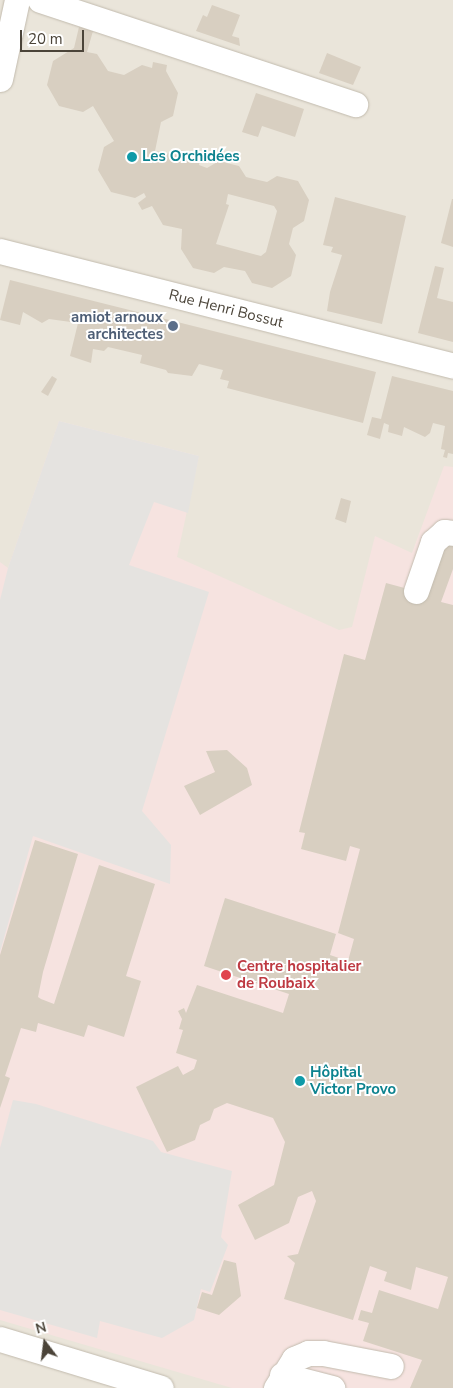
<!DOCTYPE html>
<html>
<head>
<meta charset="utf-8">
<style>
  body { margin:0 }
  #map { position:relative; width:453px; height:1388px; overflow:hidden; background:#f6f3ec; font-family:"Nunito Sans",sans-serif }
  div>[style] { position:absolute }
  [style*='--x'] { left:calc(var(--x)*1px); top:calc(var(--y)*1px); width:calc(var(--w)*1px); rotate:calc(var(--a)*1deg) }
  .residential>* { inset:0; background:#eae5da }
  .medical>* { inset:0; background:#f6e3e0 }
  .parking>* { inset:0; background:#e5e3e0 }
  .building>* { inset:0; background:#d8cfc1 }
  .roads { filter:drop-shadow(0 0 1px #c2bbae) drop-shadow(0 0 1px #c2bbae) }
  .minor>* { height:25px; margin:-12.5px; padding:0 12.5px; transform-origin:12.5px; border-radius:12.5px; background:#fff }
  .dots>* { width:14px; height:14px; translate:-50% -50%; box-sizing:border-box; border:2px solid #fff; border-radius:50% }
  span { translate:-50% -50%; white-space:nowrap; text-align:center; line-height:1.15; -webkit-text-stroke:4px #fff; paint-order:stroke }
  .culture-label { font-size:15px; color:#0d838f; font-weight:700 }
  .left { translate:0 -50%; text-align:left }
  .street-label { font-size:15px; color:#4b4439 }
  .service-label { font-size:15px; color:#4e5e75; font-weight:700 }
  .right { translate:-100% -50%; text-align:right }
  .health-label { font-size:15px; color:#be3a42; font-weight:700 }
  .north { position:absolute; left:20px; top:1318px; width:50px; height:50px; -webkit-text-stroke:4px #fff; paint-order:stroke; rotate:345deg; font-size:14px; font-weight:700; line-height:20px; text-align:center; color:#4b4439 }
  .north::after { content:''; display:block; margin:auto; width:18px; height:22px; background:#4b4439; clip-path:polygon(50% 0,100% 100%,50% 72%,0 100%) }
  .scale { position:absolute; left:20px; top:30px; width:64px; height:22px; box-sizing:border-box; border:2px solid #4b4439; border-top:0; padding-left:6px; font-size:15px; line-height:18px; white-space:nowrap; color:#4b4439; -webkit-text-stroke:4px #fff; paint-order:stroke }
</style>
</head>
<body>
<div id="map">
  <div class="residential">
    <div style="clip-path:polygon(0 0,453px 0,453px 1388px,0 1388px)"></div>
  </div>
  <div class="medical">
    <div style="clip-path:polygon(59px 421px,199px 456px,177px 557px,339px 630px,352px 627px,375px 536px,412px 553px,444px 466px,453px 467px,453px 1388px,232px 1388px,0 1320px,0 562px,8px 568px)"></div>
  </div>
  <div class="parking">
    <div style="clip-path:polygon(59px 421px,199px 456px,188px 513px,154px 502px,129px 565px,209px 592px,142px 811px,171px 845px,170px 884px,33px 836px,0 952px,0 600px,8px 568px)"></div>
    <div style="clip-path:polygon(13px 1100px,36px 1104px,153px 1141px,161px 1152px,232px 1171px,221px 1237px,228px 1245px,210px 1292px,201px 1289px,194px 1320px,162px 1338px,100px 1321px,97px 1338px,0 1310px,0 1148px)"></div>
  </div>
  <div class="building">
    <div style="clip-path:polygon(212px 5px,240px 15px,232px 36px,239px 38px,240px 46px,196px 31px,203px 15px,207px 17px)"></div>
    <div style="clip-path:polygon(evenodd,79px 27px,93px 31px,87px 52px,97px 54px,108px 71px,124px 75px,142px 65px,152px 68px,153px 62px,167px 65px,166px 71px,178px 93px,173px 116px,161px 122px,155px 151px,179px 155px,180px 150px,192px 153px,190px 158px,200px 160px,199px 165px,207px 168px,219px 161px,239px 166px,246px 177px,267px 182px,277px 176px,298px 181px,309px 200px,304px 221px,293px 228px,289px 244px,296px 255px,291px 276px,272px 288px,252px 283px,245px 271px,224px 267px,214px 273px,193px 268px,181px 249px,182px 229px,163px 225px,152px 206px,142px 210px,138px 203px,146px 197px,144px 193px,135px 198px,111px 192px,98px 170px,104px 147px,114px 141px,93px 106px,83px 112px,59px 106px,47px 85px,53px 61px,74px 48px,79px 27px,228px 194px,274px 206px,277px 211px,266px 252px,261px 256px,216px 244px,229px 205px,226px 204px,228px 194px)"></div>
    <div style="clip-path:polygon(327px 53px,361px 67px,353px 85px,319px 73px)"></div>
    <div style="clip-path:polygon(256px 93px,304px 109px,295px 137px,262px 126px,258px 137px,242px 132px)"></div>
    <div style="clip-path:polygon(335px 197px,406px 216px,382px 324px,327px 311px,330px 292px,342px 255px,331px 252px,333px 247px,323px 245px)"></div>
    <div style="clip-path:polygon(452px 199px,453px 199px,453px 247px,441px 243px)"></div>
    <div style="clip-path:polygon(435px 266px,444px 268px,437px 298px,453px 302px,453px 342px,418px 333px)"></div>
    <div style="clip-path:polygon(10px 280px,376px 372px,363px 423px,227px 388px,229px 381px,220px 379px,223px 370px,199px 364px,192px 376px,168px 373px,166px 370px,140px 363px,142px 355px,108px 347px,104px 351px,93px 349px,91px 363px,70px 356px,78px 323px,49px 319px,42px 323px,23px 312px,20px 325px,0 320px)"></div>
    <div style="clip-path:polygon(52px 376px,57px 379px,48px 396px,41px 392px)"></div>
    <div style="clip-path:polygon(392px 376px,453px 391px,453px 454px,448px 453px,447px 458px,443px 457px,445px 450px,441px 449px,445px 426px,433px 423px,430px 433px,425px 437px,404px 427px,402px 436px,388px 432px,389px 425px,384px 423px,380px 439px,367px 435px,372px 417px,381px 419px)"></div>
    <div style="clip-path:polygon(341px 498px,351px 501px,346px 523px,335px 519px)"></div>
    <div style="clip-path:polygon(437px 542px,453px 546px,453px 569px,441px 602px,453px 605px,453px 1388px,410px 1388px,422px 1360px,363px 1341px,369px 1323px,358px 1320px,361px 1310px,372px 1313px,379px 1290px,438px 1309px,448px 1277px,416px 1267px,411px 1290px,384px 1281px,387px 1272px,370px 1266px,353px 1320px,284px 1299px,295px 1263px,287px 1256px,298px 1254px,316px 1201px,312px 1191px,298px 1197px,289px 1223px,255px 1240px,238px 1205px,274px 1185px,285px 1142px,273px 1118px,227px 1103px,214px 1109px,210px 1120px,200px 1125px,195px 1140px,167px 1152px,136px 1087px,178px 1066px,183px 1075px,194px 1069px,197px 1060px,176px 1053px,183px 1030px,179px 1029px,182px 1019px,178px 1011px,184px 1008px,186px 1013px,197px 985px,283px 1013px,289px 994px,204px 966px,225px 898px,336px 934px,330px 955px,348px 961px,354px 939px,338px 933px,360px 849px,350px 846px,346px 861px,301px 849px,305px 833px,299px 832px,344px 654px,365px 660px,386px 583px,423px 593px)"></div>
    <div style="clip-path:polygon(227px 750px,247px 768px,252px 785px,200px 815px,184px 786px,215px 772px,206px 751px)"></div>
    <div style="clip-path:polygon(35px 840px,78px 854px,43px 972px,38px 997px,41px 999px,54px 1004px,99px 865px,155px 884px,126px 976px,141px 981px,124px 1037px,88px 1025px,84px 1037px,38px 1023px,36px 1032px,21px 1028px,5px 1076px,10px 1078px,0 1108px,0 955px)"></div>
    <div style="clip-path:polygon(224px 1260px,236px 1263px,241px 1296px,219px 1315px,197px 1308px,202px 1292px,212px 1295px)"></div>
  </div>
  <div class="roads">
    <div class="minor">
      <div style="--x:40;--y:0;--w:332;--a:18.3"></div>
      <div style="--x:0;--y:79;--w:81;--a:-77.9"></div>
      <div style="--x:0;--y:251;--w:467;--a:14.2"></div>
      <div style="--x:416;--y:591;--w:52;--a:-70.9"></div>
      <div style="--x:433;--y:542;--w:15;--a:-42"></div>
      <div style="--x:444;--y:532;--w:9;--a:6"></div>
      <div style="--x:0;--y:1339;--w:168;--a:16.9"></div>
      <div style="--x:282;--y:1375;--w:52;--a:14.6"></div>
      <div style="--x:276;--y:1388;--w:34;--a:-58"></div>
      <div style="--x:294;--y:1359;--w:15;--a:-23"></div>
      <div style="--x:308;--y:1353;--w:15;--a:0"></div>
      <div style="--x:323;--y:1353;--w:69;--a:10.8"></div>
    </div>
  </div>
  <div class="dots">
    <div style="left:132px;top:157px;background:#0f9aa8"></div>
    <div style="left:173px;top:326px;background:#5c6f8a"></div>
    <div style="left:226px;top:975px;background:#e0444e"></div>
    <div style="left:300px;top:1081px;background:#0f9aa8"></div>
  </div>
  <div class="culture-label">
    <span class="left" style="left:142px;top:157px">Les Orchidées</span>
    <span class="left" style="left:310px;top:1081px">Hôpital<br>Victor Provo</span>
  </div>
  <div class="street-label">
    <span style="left:226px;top:309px;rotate:14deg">Rue Henri Bossut</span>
  </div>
  <div class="service-label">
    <span class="right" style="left:163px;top:326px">amiot arnoux<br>architectes</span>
  </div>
  <div class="health-label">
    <span class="left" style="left:237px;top:975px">Centre hospitalier<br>de Roubaix</span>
  </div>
  <div class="north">N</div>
  <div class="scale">20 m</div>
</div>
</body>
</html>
